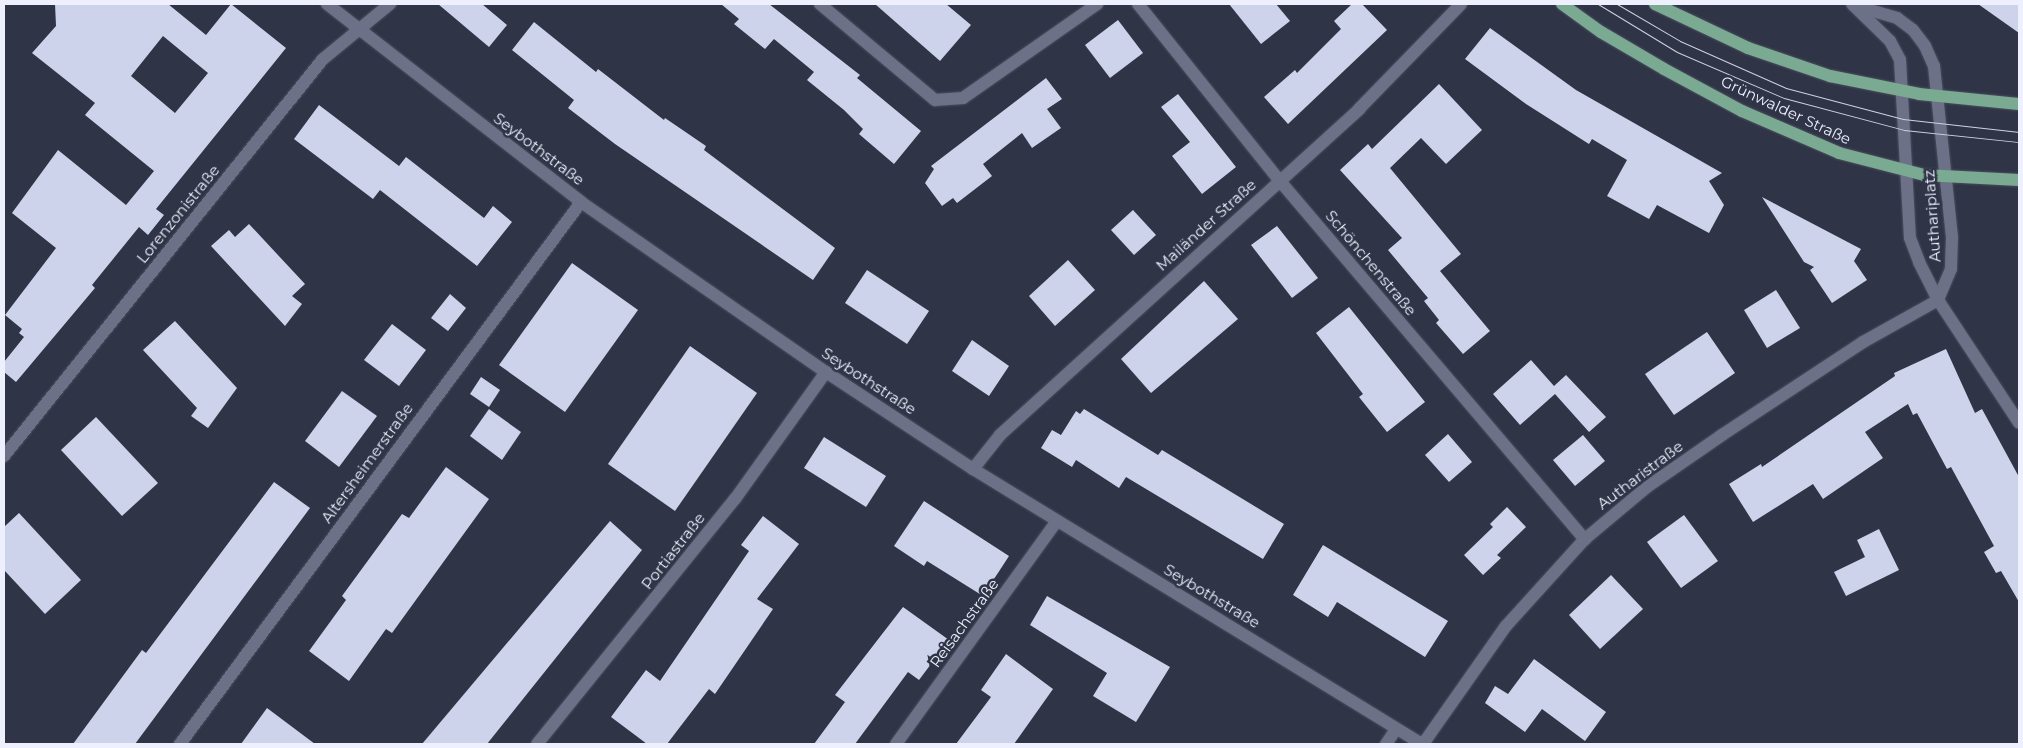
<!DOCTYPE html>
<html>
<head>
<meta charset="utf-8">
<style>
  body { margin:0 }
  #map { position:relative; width:2023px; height:748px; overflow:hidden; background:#303447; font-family:Montserrat,sans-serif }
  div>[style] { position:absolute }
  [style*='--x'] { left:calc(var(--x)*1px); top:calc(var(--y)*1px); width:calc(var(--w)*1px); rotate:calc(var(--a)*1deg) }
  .building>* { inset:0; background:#ccd3eb }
  .roads { filter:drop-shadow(0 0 1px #4b4f5f) drop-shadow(0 0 1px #4b4f5f) }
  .minor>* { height:12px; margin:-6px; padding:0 6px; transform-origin:6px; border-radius:6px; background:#6c7187 }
  .major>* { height:12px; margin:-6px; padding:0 6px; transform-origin:6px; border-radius:6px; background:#7aaa91 }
  .tram>* { height:1px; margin:-0.5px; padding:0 0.5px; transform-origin:0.5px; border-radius:0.5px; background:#cfd2df }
  span { translate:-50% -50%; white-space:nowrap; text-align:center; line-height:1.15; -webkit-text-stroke:5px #303447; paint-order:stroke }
  .street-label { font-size:15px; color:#eef1fd }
  .frame { position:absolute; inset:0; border:5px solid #eef1fd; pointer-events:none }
</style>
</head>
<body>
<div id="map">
  <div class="building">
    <div style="clip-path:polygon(evenodd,55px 4px,168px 4px,206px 35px,231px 4px,286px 48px,156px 209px,164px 215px,148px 235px,139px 227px,92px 285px,95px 288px,16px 382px,4px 372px,4px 362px,24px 337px,19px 333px,22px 329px,5px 315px,56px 248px,12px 213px,58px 150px,126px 205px,154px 171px,85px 115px,95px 103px,32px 53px,56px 26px,55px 4px,163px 36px,208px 73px,175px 113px,131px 76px,163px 36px)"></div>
    <div style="clip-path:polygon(438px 4px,482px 4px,507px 25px,489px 47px)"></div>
    <div style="clip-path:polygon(721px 4px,769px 4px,860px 75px,857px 78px,921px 131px,894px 164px,859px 134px,863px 129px,844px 110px,807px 80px,814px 72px,774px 39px,765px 49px,734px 24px,739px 19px)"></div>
    <div style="clip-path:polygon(875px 4px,946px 4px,971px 25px,940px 61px)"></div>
    <div style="clip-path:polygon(1229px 4px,1276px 4px,1290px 21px,1261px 44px)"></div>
    <div style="clip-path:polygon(1352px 4px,1362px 4px,1387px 30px,1288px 124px,1264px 97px,1295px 70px,1297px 73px,1341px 29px,1334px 21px)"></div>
    <div style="clip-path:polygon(1978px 4px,2019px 4px,2019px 33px)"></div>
    <div style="clip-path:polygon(1118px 20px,1143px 53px,1110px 78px,1085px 45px)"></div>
    <div style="clip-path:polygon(534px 22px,596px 72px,598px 69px,664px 120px,665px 118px,706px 146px,704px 150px,835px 248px,813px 280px,615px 144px,568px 108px,574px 100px,512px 50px)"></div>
    <div style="clip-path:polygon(1490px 28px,1576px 90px,1722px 173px,1709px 181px,1724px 205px,1709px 233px,1657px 205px,1649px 219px,1607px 196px,1627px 160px,1592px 139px,1589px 144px,1526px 104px,1465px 59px)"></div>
    <div style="clip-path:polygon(1046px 78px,1062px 99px,1047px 109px,1061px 128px,1032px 148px,1022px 133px,983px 164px,992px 176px,957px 203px,953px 198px,942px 206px,925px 183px,934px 169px,931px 166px)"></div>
    <div style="clip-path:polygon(1439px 84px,1482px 130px,1446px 164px,1421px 138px,1390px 168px,1461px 254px,1440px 271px,1490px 331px,1463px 354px,1436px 323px,1439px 320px,1424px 301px,1428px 298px,1388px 250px,1402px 238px,1340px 170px,1368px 144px,1372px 149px)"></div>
    <div style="clip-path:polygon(1178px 94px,1236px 167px,1202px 194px,1172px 156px,1190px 142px,1161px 107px)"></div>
    <div style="clip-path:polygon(319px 105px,399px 166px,406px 157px,484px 218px,493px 206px,512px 222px,477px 266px,380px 190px,373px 199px,294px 139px)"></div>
    <div style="clip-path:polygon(1762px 197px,1861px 249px,1854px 261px,1867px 280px,1832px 303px,1810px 270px,1814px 267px,1804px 262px)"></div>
    <div style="clip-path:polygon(1133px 210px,1156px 235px,1134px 255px,1111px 230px)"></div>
    <div style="clip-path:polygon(249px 224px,305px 284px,292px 296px,302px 304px,285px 326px,211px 246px,229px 230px,235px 237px)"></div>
    <div style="clip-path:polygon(1277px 226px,1318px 278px,1292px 298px,1251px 245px)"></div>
    <div style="clip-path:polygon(1068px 260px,1095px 290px,1055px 326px,1029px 296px)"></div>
    <div style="clip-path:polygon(572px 263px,638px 310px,565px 412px,499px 365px)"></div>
    <div style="clip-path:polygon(867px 270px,929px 311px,907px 344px,845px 303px)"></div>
    <div style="clip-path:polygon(1204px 281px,1238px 319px,1151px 393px,1121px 359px)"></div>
    <div style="clip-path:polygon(1776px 290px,1800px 328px,1767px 348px,1744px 310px)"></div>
    <div style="clip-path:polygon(450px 294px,466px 308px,448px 331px,431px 318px)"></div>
    <div style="clip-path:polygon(1349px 307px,1425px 402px,1387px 432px,1359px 397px,1363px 394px,1316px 333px)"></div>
    <div style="clip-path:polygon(175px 321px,237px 388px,208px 428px,191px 416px,197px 408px,143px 350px)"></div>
    <div style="clip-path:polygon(392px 324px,426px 350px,399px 386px,364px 360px)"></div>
    <div style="clip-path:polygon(1707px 332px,1735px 373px,1674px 415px,1645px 374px)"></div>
    <div style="clip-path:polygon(972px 340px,1009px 366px,989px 396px,952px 371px)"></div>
    <div style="clip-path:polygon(690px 346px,757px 393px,675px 511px,608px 464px)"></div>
    <div style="clip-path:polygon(1946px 349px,1975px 413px,1982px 409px,2019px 477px,2019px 602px,2001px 571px,1996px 573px,1984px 552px,1994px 546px,1951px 467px,1947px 469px,1917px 413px,1913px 415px,1908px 404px,1865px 432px,1883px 458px,1823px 499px,1813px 484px,1753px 522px,1729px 484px,1761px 464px,1762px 467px,1895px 376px,1894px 373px)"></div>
    <div style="clip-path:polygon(1531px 360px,1554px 386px,1566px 375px,1606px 417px,1589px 432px,1555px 394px,1520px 425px,1493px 394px)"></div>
    <div style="clip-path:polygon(481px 377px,500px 390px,489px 407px,470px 394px)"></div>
    <div style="clip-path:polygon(342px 391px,377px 416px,339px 467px,305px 441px)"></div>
    <div style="clip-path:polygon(489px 409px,521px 432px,502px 460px,470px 436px)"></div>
    <div style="clip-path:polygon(1084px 409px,1158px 455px,1162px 450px,1284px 524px,1263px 559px,1126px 477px,1119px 488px,1076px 460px,1072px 467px,1041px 448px,1052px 430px,1061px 435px,1076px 411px,1080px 414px)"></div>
    <div style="clip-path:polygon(96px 417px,158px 483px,122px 516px,61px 450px)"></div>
    <div style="clip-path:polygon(1448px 434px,1472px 462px,1449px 482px,1425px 455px)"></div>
    <div style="clip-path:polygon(1583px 435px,1605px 461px,1575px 486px,1553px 460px)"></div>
    <div style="clip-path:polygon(824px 437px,886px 476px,866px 507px,804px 468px)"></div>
    <div style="clip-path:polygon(446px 467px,489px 499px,392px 633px,386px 629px,349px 681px,309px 651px,346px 600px,342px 596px,402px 514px,409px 518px)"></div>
    <div style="clip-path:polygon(274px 482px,310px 508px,135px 744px,73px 744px,142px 650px,146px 653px)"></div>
    <div style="clip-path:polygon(924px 501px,1009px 556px,983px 596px,927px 561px,924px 566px,894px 546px)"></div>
    <div style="clip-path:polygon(1507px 507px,1526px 527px,1497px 555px,1501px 558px,1483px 575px,1464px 555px,1493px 527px,1490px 524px)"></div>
    <div style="clip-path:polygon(19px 513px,81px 580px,45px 614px,4px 570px,4px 527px)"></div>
    <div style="clip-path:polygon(1684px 515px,1718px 561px,1681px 588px,1647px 542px)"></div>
    <div style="clip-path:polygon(763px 516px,799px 544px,757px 599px,773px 609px,715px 694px,709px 689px,667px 744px,647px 744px,611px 717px,646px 670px,660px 681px,749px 551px,741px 545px)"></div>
    <div style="clip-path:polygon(610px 521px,642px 550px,487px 744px,422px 744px)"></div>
    <div style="clip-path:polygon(1879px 529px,1899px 570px,1846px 596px,1834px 572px,1865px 557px,1857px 540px)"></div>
    <div style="clip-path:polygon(1323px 545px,1448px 621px,1425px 657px,1337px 602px,1328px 617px,1293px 595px)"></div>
    <div style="clip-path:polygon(1611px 575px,1643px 609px,1600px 649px,1569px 615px)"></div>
    <div style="clip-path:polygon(1047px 596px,1170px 667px,1136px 722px,1093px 696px,1107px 673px,1030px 625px)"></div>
    <div style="clip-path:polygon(903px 607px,949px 640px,919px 680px,908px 672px,855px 744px,814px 744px,845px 702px,835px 695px)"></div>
    <div style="clip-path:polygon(1006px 654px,1053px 689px,1014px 744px,956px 744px,991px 697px,981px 690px)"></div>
    <div style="clip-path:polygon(1534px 659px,1606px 712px,1585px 741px,1542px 709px,1525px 732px,1485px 703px,1495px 686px,1508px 694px)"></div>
    <div style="clip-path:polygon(267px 708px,315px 744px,241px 744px)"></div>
  </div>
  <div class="roads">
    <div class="minor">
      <div style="--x:327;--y:4;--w:322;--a:37.9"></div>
      <div style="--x:581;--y:202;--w:298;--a:34.8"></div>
      <div style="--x:826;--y:372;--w:176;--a:33.4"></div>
      <div style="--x:973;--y:469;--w:527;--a:31.49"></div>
      <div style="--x:820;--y:4;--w:150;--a:39.9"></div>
      <div style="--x:935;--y:100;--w:28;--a:-4"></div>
      <div style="--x:963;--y:98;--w:164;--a:-35"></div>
      <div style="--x:1138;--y:4;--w:226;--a:51.3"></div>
      <div style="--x:1279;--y:180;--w:472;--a:49.6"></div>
      <div style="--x:1852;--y:4;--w:53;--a:44.2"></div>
      <div style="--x:1890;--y:41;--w:21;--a:62"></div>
      <div style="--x:1900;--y:60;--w:178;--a:86.8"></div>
      <div style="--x:1910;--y:238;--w:26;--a:69"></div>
      <div style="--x:1919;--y:262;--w:42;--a:63.4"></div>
      <div style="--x:1938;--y:300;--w:147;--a:56.6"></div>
      <div style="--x:1856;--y:6;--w:43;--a:16.3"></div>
      <div style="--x:1897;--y:18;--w:20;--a:37"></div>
      <div style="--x:1913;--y:30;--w:20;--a:53"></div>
      <div style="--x:1925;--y:46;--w:22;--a:66"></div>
      <div style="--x:1934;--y:66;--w:173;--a:84"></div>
      <div style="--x:1952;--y:238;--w:31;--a:92"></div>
      <div style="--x:1951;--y:269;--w:34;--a:113"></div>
      <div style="--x:4;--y:456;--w:509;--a:-51.22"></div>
      <div style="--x:323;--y:59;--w:87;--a:-39.4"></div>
      <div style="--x:973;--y:469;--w:43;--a:-51.5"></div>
      <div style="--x:1000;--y:435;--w:485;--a:-42.2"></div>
      <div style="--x:1359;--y:109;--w:146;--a:-45.8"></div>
      <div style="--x:180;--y:744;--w:674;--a:-53.5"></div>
      <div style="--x:537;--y:744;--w:315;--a:-51.1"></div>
      <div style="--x:735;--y:499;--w:156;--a:-54.4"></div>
      <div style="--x:896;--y:744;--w:275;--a:-54.2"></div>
      <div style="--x:1386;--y:744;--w:18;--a:-56"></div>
      <div style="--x:1423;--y:744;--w:144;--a:-54.9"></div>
      <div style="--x:1506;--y:626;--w:118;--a:-47.8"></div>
      <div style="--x:1585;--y:539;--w:81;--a:-40"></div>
      <div style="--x:1647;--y:487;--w:91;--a:-34.7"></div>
      <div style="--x:1722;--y:435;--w:169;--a:-33.4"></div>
      <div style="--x:1863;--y:342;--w:86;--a:-29.2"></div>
    </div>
    <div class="major">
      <div style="--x:1562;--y:4;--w:48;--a:35.7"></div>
      <div style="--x:1601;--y:32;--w:73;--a:30.4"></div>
      <div style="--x:1664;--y:69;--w:89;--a:28.3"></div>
      <div style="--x:1742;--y:111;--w:106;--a:23.4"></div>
      <div style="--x:1839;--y:153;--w:88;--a:14.5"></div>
      <div style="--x:1924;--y:175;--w:95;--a:3"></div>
      <div style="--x:1655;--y:4;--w:103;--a:25.3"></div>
      <div style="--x:1748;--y:48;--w:87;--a:18.9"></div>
      <div style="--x:1830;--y:76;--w:91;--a:11.4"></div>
      <div style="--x:1919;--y:94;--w:100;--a:5.7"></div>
    </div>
  </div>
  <div class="tram">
    <div style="--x:1598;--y:4;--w:92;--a:31.3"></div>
    <div style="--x:1677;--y:52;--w:116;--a:23.3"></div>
    <div style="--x:1784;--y:98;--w:124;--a:14.9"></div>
    <div style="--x:1904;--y:130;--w:116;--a:6"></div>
    <div style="--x:1617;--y:4;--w:73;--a:30.4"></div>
    <div style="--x:1680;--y:41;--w:116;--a:23.9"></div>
    <div style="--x:1786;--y:88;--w:121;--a:14.8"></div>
    <div style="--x:1903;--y:119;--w:117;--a:6.4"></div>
  </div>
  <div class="street-label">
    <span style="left:1786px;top:110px;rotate:25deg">Grünwalder Straße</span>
    <span style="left:539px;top:149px;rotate:37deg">Seybothstraße</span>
    <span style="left:178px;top:214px;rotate:-51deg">Lorenzonistraße</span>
    <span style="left:1932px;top:216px;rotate:-94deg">Authariplatz</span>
    <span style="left:1206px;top:225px;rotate:-42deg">Mailänder Straße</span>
    <span style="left:1371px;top:263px;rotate:50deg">Schönchenstraße</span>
    <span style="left:869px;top:381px;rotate:33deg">Seybothstraße</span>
    <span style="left:367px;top:463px;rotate:-54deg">Altersheimerstraße</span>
    <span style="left:1640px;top:475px;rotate:-37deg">Autharistraße</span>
    <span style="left:673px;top:551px;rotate:-52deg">Portiastraße</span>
    <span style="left:1212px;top:596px;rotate:31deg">Seybothstraße</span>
    <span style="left:964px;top:623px;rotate:-54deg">Reisachstraße</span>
  </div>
  <div class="frame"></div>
</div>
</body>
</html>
